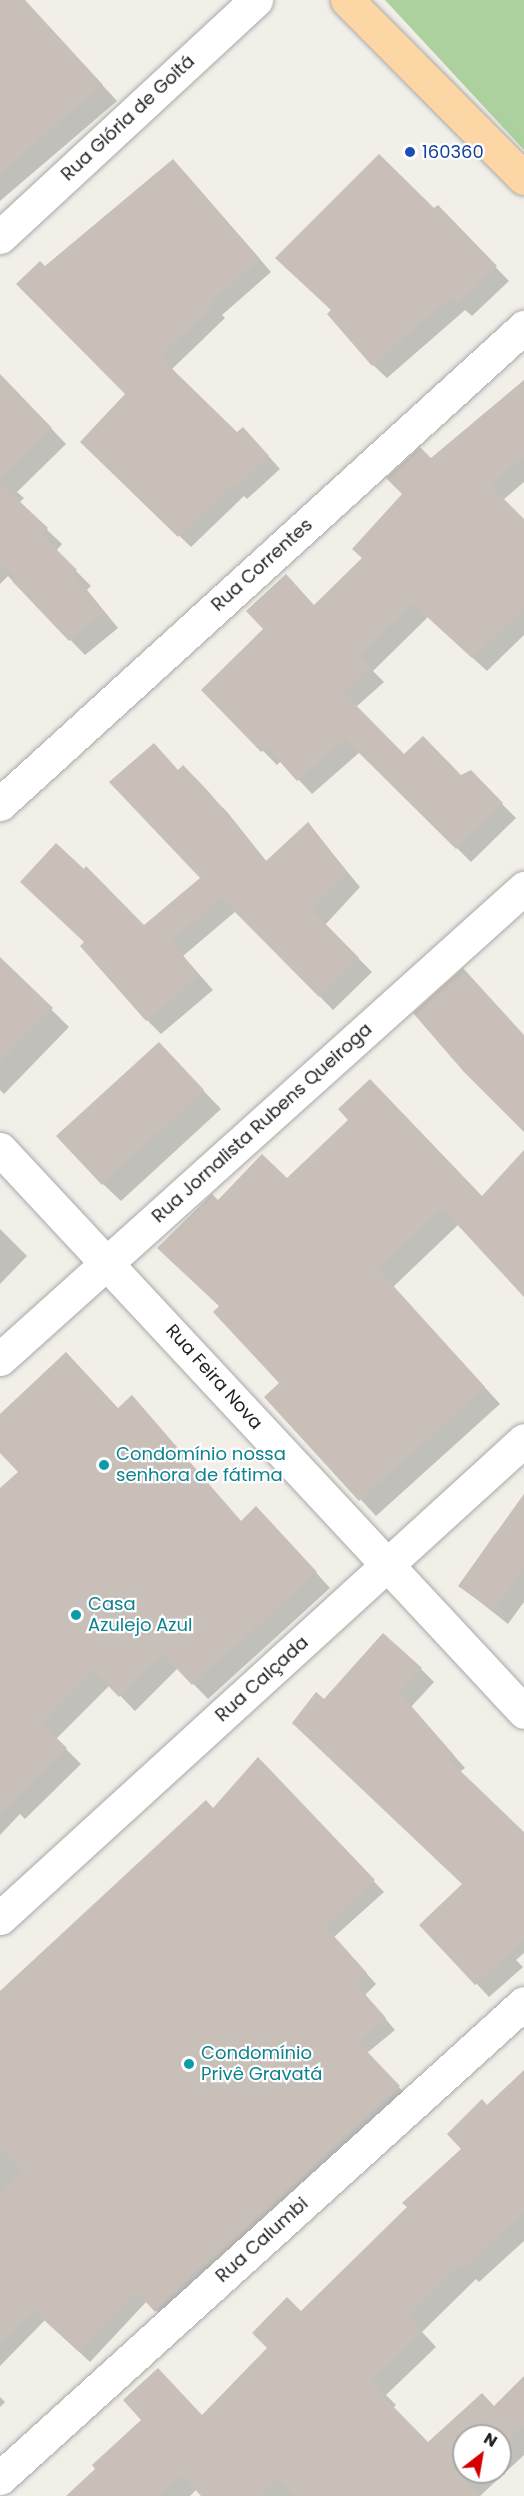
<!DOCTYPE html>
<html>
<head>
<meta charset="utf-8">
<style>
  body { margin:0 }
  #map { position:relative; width:524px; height:2496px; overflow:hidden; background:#f2efe9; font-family:Poppins,sans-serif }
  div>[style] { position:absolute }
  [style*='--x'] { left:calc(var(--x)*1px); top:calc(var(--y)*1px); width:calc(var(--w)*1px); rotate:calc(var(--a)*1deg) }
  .forest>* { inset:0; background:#add19e }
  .shadow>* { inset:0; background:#0003 }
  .building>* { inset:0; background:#c7bfb8 }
  .roads { filter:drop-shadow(0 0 2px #a9a9a9) drop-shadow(0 0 2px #a9a9a9) }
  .minor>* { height:33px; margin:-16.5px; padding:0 16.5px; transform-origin:16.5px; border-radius:16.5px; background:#fff }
  .primary>* { height:33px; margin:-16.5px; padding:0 16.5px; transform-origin:16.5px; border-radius:16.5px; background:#fcd6a4 }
  .dots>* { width:16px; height:16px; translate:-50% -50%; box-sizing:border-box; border:3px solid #fff; border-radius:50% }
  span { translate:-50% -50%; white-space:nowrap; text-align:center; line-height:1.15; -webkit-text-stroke:4.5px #fff; paint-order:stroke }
  .street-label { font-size:18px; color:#222 }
  .transit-label { font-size:18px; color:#164399 }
  .left { translate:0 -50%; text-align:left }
  .culture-label { font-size:18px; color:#0d838f }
  .north { position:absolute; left:452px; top:2424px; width:60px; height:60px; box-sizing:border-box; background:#fff; border:2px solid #a7a7a7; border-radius:50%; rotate:31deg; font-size:16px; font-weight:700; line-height:24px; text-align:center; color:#222 }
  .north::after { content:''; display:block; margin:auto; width:21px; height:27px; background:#d40000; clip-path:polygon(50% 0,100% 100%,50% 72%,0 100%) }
</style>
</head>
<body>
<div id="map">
  <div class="forest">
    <div style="clip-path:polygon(385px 0,524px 0,524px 150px)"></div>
  </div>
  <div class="shadow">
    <div style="clip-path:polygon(0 0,24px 0,117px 101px,0 201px)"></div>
    <div style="clip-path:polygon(185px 173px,271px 272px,222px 315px,225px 318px,171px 370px,237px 434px,255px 441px,280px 469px,247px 499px,244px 496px,191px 547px,82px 442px,127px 394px,45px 268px)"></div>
    <div style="clip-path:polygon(434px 210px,451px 221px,509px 281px,472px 316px,465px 310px,387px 378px,373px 365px)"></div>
    <div style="clip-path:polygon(0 375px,66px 444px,17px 492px,24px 498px,19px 503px,62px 544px,56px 551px,91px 586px,87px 590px,118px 628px,85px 655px,8px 576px,0 584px)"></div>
    <div style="clip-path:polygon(524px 382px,524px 482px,503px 500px,524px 521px,524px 635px,487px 671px,428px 617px,373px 671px,384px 682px,356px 707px,404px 756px,461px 776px,470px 772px,516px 818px,471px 862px,360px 752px,312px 794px,281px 761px,277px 765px,203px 690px,315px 606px,363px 558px,404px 494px,431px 460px)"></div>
    <div style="clip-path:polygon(183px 767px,228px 813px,267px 862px,308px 824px,360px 887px,325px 925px,372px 972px,333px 1010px,236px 911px,183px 956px,213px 990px,161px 1034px,147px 1020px,144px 927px,202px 878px,179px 771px)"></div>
    <div style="clip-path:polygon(0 959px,69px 1027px,4px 1094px,0 1090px)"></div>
    <div style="clip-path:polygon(176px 1062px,221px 1109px,121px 1201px,103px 1184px)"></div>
    <div style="clip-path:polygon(524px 1153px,524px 1295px,459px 1224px,393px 1287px,500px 1404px,376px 1516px,266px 1397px,281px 1383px,220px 1307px,218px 1202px,287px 1180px,482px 1198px)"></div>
    <div style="clip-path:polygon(0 1229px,27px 1256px,0 1284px)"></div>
    <div style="clip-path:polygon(119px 1409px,242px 1522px,271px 1523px,330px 1588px,208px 1699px,178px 1668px,135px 1711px,110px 1685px,56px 1739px,81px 1764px,25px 1819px,20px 1814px,0 1835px,0 1490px,20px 1472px,0 1451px,0 1416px)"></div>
    <div style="clip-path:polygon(524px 1506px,524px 1602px,508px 1624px,460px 1586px,494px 1535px)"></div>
    <div style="clip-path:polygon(421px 1669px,434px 1682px,411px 1707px,465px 1768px,460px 1772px,524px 1835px,524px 1953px,516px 1960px,523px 1967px,489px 1997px,422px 1925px,464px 1885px,325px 1701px)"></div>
    <div style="clip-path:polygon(258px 1760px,384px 1892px,334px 1937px,376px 1984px,365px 1995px,395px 2030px,367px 2053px,409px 2098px,167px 2321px,147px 2301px,90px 2362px,45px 2320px,0 2366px,0 1994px,213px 1810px)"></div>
    <div style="clip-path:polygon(evenodd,524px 2072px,524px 2241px,479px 2282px,476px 2279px,422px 2332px,436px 2347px,386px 2395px,396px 2405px,393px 2408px,428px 2444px,494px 2407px,524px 2379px,524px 2455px,480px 2496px,203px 2496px,197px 2489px,190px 2496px,70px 2496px,203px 2417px,409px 2207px,463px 2149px,487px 2107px,524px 2072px,464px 2436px,500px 2436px,500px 2472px,464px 2472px,464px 2436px)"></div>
    <div style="clip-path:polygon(0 2397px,5px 2402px,0 2407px)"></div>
  </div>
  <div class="building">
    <div style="clip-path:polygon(0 0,25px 0,103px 85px,0 174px)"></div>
    <div style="clip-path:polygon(379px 154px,434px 208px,438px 205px,497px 266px,457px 304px,451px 297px,372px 366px,327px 314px,331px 310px,275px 258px)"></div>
    <div style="clip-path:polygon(173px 159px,260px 259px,211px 302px,214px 306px,160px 357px,237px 432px,243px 427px,269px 456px,234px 488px,231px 485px,178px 537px,80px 442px,125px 394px,16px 284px,40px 261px,45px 266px)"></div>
    <div style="clip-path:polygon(0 374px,52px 428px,0 479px)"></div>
    <div style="clip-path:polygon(524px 380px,524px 457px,490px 485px,524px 519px,524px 608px,472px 658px,413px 604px,360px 656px,371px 667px,343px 692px,404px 754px,423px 736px,461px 775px,471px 770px,503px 803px,456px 849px,345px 739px,297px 781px,267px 747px,261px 752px,201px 690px,263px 629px,246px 611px,286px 574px,314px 605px,362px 558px,352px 549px,402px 494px,386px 478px,420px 447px,431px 458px)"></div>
    <div style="clip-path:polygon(0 483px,48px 528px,42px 535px,77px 570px,73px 574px,104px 612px,69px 641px,12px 581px,15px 577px,0 563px)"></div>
    <div style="clip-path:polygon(154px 743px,178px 770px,183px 765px,208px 791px,266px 861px,308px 822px,347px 872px,312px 910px,359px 958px,319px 997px,221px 898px,171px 941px,200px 976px,146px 1021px,80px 946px,84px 942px,20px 882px,56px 843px,84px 869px,86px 866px,144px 925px,200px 878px,109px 782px)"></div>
    <div style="clip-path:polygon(0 957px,53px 1008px,0 1062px)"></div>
    <div style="clip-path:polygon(463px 968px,524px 1035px,524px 1132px,464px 1072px,413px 1013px)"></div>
    <div style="clip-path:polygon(159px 1042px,204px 1090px,102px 1185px,56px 1136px)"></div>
    <div style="clip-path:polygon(370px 1079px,482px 1196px,524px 1150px,524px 1297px,442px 1208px,378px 1269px,485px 1387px,359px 1501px,264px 1397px,279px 1383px,213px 1312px,219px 1306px,157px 1248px,212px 1194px,218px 1200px,262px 1154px,287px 1178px,348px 1120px,338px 1109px)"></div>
    <div style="clip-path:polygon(66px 1352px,118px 1408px,132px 1395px,241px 1521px,256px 1506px,317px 1572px,192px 1685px,163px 1654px,119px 1697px,94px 1671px,42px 1724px,67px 1748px,0 1816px,0 1488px,18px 1472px,0 1453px,0 1414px)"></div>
    <div style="clip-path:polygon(524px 1494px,524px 1568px,493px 1611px,458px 1586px)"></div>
    <div style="clip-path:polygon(383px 1633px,422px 1668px,399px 1692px,453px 1754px,448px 1759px,524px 1832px,524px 1941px,475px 1985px,419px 1925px,462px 1884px,292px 1723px,316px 1692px,324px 1699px)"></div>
    <div style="clip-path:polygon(258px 1757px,375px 1880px,325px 1926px,367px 1973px,356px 1984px,386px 2018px,358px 2042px,400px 2086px,155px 2312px,136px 2291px,79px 2352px,34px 2311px,0 2345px,0 2194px,22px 2172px,0 2148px,0 1991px,206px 1800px,213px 1808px)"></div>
    <div style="clip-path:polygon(524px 2070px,524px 2213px,463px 2268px,460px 2265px,408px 2316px,423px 2331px,372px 2380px,382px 2389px,379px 2392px,428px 2442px,482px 2393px,494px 2406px,524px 2376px,524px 2426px,500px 2448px,500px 2436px,464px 2436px,464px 2472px,475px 2472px,465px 2481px,480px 2496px,295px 2496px,277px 2479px,259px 2496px,201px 2496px,182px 2475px,159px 2496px,66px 2496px,95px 2469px,92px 2465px,141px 2420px,123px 2400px,158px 2368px,202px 2415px,267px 2348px,252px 2333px,287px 2297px,301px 2311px,407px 2207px,402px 2203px,461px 2149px,447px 2134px,482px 2099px,487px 2105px)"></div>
  </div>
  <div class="roads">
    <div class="minor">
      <div style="--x:0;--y:237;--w:349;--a:-42.8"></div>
      <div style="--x:0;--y:804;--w:709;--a:-42.31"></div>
      <div style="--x:0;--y:1149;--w:769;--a:47.05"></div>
      <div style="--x:0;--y:1359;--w:705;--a:-41.95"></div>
      <div style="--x:0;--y:1918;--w:709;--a:-42.37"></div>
      <div style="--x:0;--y:2478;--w:707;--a:-42.19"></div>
    </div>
    <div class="primary">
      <div style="--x:347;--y:0;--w:251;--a:45.2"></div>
    </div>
  </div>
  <div class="dots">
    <div style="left:410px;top:152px;background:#1a4fb4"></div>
    <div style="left:104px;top:1465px;background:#0f9aa8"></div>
    <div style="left:76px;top:1615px;background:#0f9aa8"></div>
    <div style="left:189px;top:2064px;background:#0f9aa8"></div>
  </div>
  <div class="street-label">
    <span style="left:128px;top:118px;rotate:-43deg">Rua Glória de Goitá</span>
    <span style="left:262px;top:565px;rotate:-42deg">Rua Correntes</span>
    <span style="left:262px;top:1123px;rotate:-42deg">Rua Jornalista Rubens Queiroga</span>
    <span style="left:214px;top:1377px;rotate:48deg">Rua Feira Nova</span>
    <span style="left:262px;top:1679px;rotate:-42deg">Rua Calçada</span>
    <span style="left:262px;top:2240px;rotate:-42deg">Rua Calumbi</span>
  </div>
  <div class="transit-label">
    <span class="left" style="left:422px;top:152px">160360</span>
  </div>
  <div class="culture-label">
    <span class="left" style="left:116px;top:1465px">Condomínio nossa<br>senhora de fátima</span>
    <span class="left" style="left:88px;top:1615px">Casa<br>Azulejo Azul</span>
    <span class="left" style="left:201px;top:2064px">Condomínio<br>Privê Gravatá</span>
  </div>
  <div class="north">N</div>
</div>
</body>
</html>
